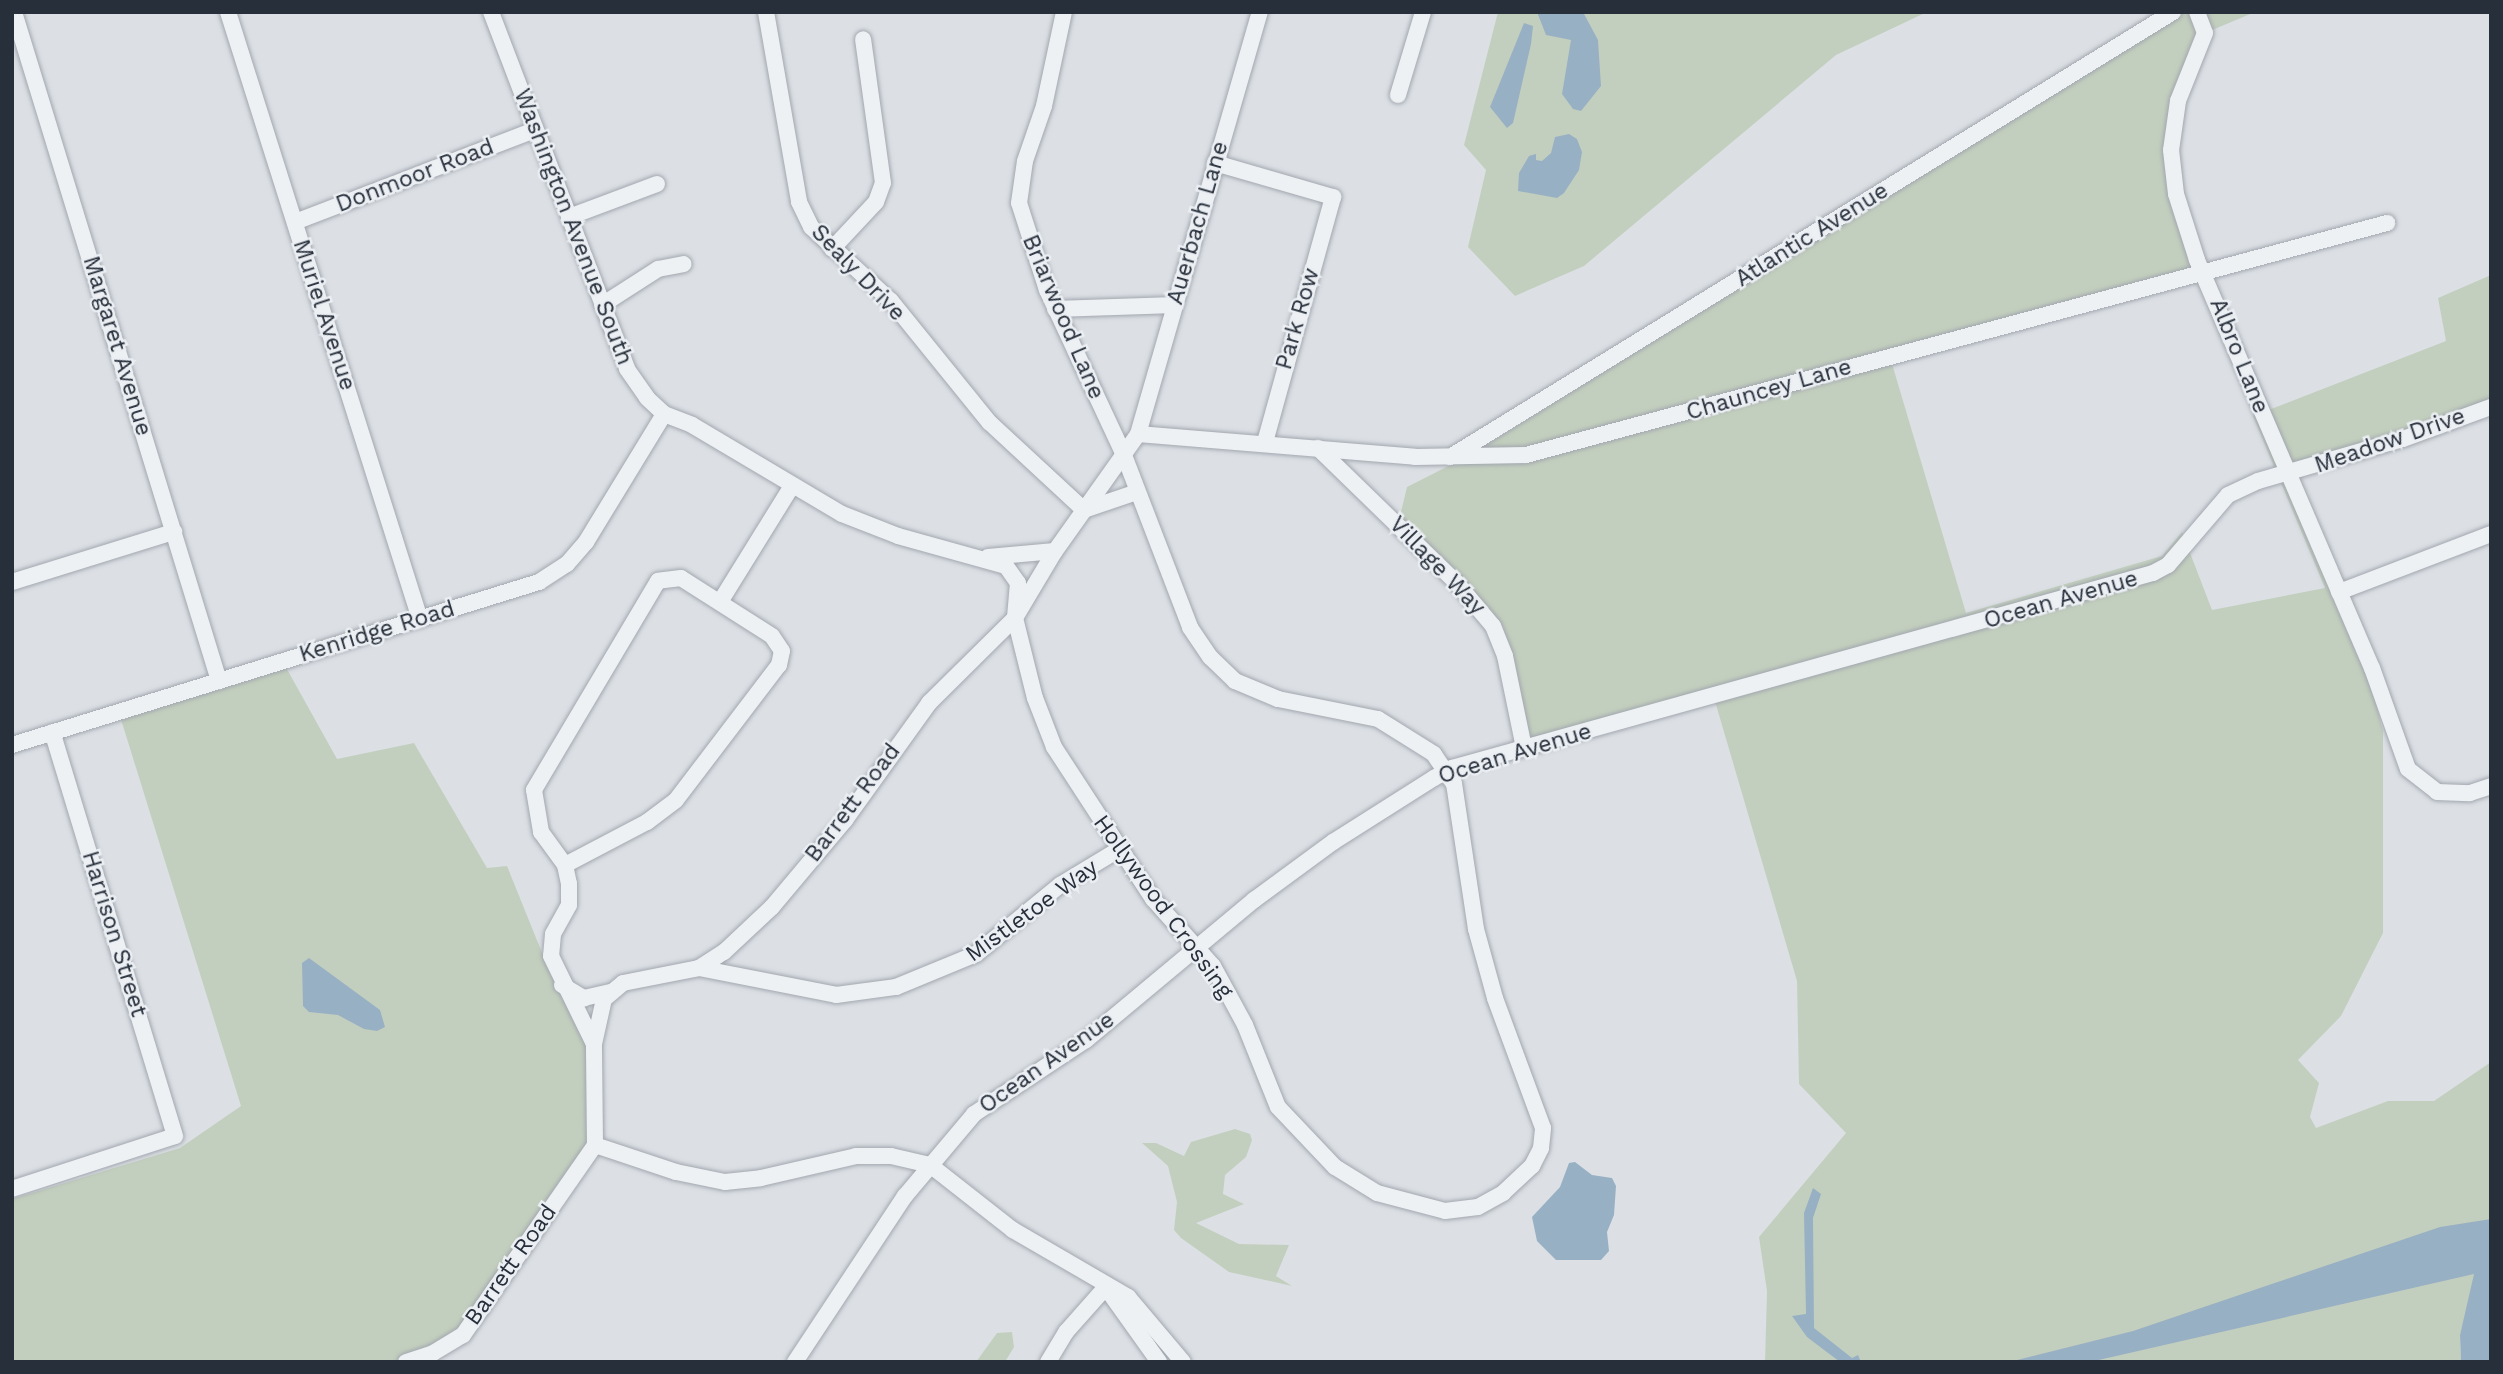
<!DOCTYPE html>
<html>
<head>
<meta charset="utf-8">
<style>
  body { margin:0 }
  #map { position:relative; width:2503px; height:1374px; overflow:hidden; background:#dce0e5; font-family:"Work Sans",sans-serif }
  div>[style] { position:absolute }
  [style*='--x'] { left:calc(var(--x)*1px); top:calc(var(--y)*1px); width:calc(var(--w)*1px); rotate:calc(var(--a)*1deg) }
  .green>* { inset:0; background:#c3cfbe }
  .water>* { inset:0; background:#98b0c4 }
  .roads { filter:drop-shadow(0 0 2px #a2a7af) drop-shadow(0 0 2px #a2a7af) }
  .minor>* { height:16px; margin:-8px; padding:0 8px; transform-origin:8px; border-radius:8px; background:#eef1f4 }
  span { translate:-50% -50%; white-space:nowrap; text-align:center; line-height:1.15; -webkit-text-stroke:5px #ebeff3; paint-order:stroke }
  .street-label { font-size:23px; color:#272f3b }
  .frame { position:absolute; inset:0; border:14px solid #272f3b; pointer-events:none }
</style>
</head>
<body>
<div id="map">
  <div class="green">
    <div style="clip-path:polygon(1498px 12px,1927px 12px,1836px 55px,1584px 266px,1515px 296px,1468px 247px,1486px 170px,1464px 145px)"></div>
    <div style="clip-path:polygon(2180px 12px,2255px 12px,2210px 31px,2168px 121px,2199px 268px,1890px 357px,1966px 613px,2162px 556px,2182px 532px,2212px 610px,2325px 588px,2253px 416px,2446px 341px,2438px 298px,2491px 275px,2491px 404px,2294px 470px,2344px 581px,2383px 731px,2383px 933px,2341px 1016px,2298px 1060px,2319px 1083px,2310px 1117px,2316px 1128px,2388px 1101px,2434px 1101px,2491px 1062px,2491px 1219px,2460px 1335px,2461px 1362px,1765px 1362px,1767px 1291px,1759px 1237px,1846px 1133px,1799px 1084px,1797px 981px,1712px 691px,1529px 743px,1503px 626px,1400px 516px,1407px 487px,1470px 455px)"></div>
    <div style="clip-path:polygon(283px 662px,337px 759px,414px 743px,487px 868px,507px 866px,547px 965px,584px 1037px,595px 1084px,591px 1144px,463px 1335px,405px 1362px,12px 1362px,12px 1199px,180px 1148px,241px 1106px,119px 713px)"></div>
    <div style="clip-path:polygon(1235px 1129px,1250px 1134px,1252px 1140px,1246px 1157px,1225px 1175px,1223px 1194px,1244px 1204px,1196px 1223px,1239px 1244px,1289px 1245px,1276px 1276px,1292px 1286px,1229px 1272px,1181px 1238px,1174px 1230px,1177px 1202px,1168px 1166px,1142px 1143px,1156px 1143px,1184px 1156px,1191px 1142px)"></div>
    <div style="clip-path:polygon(1012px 1332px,1014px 1347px,1005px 1362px,976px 1362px,997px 1333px)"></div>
  </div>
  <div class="water">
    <div style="clip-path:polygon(1537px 12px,1583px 12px,1598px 40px,1601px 86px,1581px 111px,1573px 109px,1562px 94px,1571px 40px,1546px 35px)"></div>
    <div style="clip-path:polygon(1524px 23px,1533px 26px,1531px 44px,1513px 123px,1507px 128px,1490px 107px)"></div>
    <div style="clip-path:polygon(1569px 134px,1577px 139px,1582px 152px,1579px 170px,1564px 193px,1557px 198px,1518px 191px,1519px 173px,1529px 156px,1536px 154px,1536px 160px,1542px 161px,1551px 153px,1555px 137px)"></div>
    <div style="clip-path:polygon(309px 958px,380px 1010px,385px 1027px,377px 1031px,364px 1029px,338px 1015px,309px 1012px,303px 1006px,302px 963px)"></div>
    <div style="clip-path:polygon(1575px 1162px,1592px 1175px,1612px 1178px,1616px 1186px,1614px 1215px,1607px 1232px,1609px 1251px,1601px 1260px,1556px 1260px,1537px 1241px,1532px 1217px,1560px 1187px,1569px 1163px)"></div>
    <div style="clip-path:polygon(1813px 1188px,1821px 1194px,1813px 1218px,1814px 1328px,1852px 1358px,1858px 1355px,1861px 1362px,1840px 1362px,1807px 1337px,1792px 1316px,1806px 1314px,1804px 1213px)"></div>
    <div style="clip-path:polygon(2491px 1219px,2491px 1362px,2461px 1362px,2460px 1335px,2474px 1274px,2090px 1362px,2009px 1362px,2133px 1331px,2440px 1227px)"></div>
  </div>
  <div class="roads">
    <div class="minor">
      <div style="--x:14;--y:12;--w:700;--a:72.96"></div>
      <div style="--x:228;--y:12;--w:637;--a:72.45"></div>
      <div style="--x:491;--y:12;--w:382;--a:69.1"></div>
      <div style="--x:627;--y:369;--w:35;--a:55"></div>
      <div style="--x:647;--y:398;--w:23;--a:43"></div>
      <div style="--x:664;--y:414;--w:30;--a:21"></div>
      <div style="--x:692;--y:425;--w:174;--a:30.7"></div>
      <div style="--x:842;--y:514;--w:60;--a:21.4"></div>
      <div style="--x:898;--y:536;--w:112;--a:15.5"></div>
      <div style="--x:1006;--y:566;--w:21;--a:55"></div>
      <div style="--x:1018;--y:583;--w:35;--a:95"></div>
      <div style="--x:1015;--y:618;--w:82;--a:76"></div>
      <div style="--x:1035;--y:698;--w:53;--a:68.8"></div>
      <div style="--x:1054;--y:747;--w:181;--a:56.9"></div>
      <div style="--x:1153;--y:899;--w:90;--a:48.2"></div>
      <div style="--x:1213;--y:966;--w:67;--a:61.5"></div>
      <div style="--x:1245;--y:1025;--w:88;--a:68.1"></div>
      <div style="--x:1278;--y:1107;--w:83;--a:46.5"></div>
      <div style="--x:1335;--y:1167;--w:49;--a:31.8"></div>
      <div style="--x:1377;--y:1193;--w:70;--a:14.8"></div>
      <div style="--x:1445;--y:1211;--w:33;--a:-7"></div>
      <div style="--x:1478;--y:1207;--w:29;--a:-29"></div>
      <div style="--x:1503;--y:1193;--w:40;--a:-43"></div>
      <div style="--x:1532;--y:1166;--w:20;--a:-63"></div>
      <div style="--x:1541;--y:1148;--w:20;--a:-84"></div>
      <div style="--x:1543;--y:1128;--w:139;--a:-110.3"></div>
      <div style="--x:1495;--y:998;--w:72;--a:-105.4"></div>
      <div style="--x:1476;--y:929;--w:147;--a:-98.6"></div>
      <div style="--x:1454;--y:784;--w:36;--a:-124"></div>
      <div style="--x:1434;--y:754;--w:66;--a:-148"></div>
      <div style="--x:1378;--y:719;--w:102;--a:-168.7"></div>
      <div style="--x:1278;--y:699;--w:47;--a:-157.3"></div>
      <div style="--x:1235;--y:681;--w:35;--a:-136"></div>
      <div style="--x:1210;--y:657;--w:36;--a:-124"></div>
      <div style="--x:1190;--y:627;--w:184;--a:-111"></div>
      <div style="--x:1124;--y:455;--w:182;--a:-115"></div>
      <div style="--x:1047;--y:290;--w:91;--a:-107.8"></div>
      <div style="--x:1019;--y:203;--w:42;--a:-81.9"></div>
      <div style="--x:1025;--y:161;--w:58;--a:-70.9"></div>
      <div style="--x:1044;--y:106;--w:96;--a:-78"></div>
      <div style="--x:766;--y:12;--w:193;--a:80.1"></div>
      <div style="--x:799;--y:202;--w:28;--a:64"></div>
      <div style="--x:811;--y:227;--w:109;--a:42.8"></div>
      <div style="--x:891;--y:301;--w:156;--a:51"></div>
      <div style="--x:989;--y:422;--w:129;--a:42.8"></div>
      <div style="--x:2197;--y:12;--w:22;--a:69"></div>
      <div style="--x:2205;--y:33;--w:73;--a:111.7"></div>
      <div style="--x:2178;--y:101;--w:49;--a:98.1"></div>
      <div style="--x:2171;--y:150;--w:44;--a:83.5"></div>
      <div style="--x:2176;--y:194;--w:69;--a:72.3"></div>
      <div style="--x:2197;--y:260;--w:444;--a:66.8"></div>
      <div style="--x:2372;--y:668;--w:107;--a:70.4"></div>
      <div style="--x:2408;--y:769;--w:37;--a:38"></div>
      <div style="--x:2437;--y:792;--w:33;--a:2"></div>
      <div style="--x:2470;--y:793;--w:22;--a:-18"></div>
      <div style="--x:1398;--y:95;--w:87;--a:-73.2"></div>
      <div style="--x:1215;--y:163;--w:123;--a:16.1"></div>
      <div style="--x:1333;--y:197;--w:255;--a:105.5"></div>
      <div style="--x:569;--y:217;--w:94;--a:-20.6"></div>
      <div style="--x:295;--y:222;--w:257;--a:-21"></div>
      <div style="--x:832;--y:249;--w:64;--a:-46.9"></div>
      <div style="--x:876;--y:202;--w:20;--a:-70"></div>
      <div style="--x:883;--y:183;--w:145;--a:-97.9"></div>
      <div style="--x:602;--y:305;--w:67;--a:-32.7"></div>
      <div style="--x:658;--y:269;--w:26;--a:-11"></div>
      <div style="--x:1055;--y:309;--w:120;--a:-1.9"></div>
      <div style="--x:1138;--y:434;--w:278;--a:4.7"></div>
      <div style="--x:1415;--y:457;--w:111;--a:-1"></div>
      <div style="--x:1526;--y:455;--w:892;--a:-15.08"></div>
      <div style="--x:1318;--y:448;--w:191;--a:44.2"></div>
      <div style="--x:1455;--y:581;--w:59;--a:49.8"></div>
      <div style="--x:1493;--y:626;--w:32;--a:68"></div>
      <div style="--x:1505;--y:656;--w:94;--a:78.3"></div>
      <div style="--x:1450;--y:457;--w:849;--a:-31.61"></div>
      <div style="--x:1084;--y:510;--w:56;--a:-18.8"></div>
      <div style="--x:988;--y:557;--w:67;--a:-5.1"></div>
      <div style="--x:12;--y:582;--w:170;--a:-17.2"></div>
      <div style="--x:2339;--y:592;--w:163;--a:-20.9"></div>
      <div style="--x:720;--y:602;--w:137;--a:-58.2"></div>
      <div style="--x:12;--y:745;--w:552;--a:-17.19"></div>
      <div style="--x:539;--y:582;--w:33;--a:-33"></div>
      <div style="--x:567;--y:564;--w:29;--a:-49"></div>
      <div style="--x:586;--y:542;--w:150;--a:-58.6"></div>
      <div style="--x:565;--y:865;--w:93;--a:-27.7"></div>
      <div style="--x:647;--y:822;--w:36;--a:-37"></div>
      <div style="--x:676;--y:800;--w:170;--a:-52.7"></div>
      <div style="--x:779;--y:665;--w:14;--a:-78"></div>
      <div style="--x:782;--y:651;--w:18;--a:-124"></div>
      <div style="--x:772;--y:636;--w:108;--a:-147.5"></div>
      <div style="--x:681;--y:578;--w:23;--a:173"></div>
      <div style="--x:658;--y:581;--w:243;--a:120.7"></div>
      <div style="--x:534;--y:790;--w:43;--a:80.5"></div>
      <div style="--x:541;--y:832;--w:41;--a:54"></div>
      <div style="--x:565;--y:865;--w:19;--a:78"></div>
      <div style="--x:569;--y:884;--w:21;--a:90"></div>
      <div style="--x:569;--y:905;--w:33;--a:119"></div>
      <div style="--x:553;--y:934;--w:22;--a:95"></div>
      <div style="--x:551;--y:956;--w:98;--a:64"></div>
      <div style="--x:699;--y:968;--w:140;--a:11.1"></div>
      <div style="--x:836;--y:995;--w:61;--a:-7.6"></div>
      <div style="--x:896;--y:987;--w:87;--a:-22.4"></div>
      <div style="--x:976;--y:954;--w:109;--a:-39.4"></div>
      <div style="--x:1060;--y:885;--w:68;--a:-31.1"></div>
      <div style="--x:562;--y:985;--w:26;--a:31"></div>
      <div style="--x:584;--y:998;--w:28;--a:-13"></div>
      <div style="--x:595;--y:1145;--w:101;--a:-90.6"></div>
      <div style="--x:594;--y:1044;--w:46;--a:-77.5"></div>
      <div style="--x:604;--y:999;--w:25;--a:-40"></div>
      <div style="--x:623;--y:983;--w:77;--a:-11.2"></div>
      <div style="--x:699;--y:968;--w:30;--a:-33"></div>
      <div style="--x:724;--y:952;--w:66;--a:-43.2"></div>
      <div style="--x:772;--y:907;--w:114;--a:-50"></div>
      <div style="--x:845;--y:820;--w:144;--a:-54.3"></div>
      <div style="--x:929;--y:703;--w:121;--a:-44.7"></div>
      <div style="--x:1015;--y:618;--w:78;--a:-59.2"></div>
      <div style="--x:1055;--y:551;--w:143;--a:-54.6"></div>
      <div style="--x:1138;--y:434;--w:439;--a:-73.9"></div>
      <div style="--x:595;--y:1145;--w:85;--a:18.4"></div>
      <div style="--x:676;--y:1172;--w:50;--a:11.5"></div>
      <div style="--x:725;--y:1182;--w:36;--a:-6"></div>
      <div style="--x:761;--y:1178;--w:98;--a:-13"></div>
      <div style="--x:856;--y:1156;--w:35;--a:0"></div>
      <div style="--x:891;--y:1156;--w:40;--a:13"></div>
      <div style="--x:930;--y:1165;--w:105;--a:38.1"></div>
      <div style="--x:1013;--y:1230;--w:133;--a:30.2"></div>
      <div style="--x:1128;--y:1297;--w:85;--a:49.8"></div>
      <div style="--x:12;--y:1189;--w:171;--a:-18"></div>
      <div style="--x:175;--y:1136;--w:422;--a:-106.9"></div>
      <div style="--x:1107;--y:1289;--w:90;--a:54.5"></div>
      <div style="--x:406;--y:1362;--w:28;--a:-18"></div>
      <div style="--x:433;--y:1353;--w:35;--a:-31"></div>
      <div style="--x:463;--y:1335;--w:231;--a:-55.2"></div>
      <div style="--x:795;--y:1362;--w:199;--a:-56.5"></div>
      <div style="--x:905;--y:1196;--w:107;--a:-49.9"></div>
      <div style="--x:974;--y:1114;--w:134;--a:-33.5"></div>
      <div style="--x:1086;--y:1040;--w:219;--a:-39.8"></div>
      <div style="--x:1254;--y:900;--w:98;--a:-36.3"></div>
      <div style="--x:1333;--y:842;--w:120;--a:-32.4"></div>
      <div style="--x:1434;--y:778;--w:21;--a:-29"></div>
      <div style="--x:1452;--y:768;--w:728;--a:-15.55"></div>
      <div style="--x:2153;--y:573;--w:17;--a:-28"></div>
      <div style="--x:2168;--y:565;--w:92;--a:-49.4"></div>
      <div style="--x:2228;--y:495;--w:33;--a:-25"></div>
      <div style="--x:2258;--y:481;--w:151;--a:-16.2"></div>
      <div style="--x:2403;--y:439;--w:94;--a:-20"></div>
      <div style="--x:1048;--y:1362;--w:35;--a:-59"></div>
      <div style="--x:1066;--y:1332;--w:60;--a:-48.4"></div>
    </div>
  </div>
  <div class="street-label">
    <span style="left:415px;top:176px;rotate:-21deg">Donmoor Road</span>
    <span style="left:1198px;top:223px;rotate:-74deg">Auerbach Lane</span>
    <span style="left:573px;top:227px;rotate:69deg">Washington Avenue South</span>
    <span style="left:1812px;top:235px;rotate:-32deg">Atlantic Avenue</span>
    <span style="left:858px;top:273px;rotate:46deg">Sealy Drive</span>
    <span style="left:324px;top:315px;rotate:72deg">Muriel Avenue</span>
    <span style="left:1063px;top:317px;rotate:67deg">Briarwood Lane</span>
    <span style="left:1298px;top:319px;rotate:-74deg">Park Row</span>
    <span style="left:117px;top:346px;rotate:73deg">Margaret Avenue</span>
    <span style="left:2239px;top:356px;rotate:68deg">Albro Lane</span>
    <span style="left:1769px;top:390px;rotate:-16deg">Chauncey Lane</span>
    <span style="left:2390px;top:441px;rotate:-19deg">Meadow Drive</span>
    <span style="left:1437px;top:566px;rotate:46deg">Village Way</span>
    <span style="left:2061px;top:600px;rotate:-16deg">Ocean Avenue</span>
    <span style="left:377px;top:632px;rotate:-17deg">Kenridge Road</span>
    <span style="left:1515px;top:754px;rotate:-17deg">Ocean Avenue</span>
    <span style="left:853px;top:803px;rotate:-53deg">Barrett Road</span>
    <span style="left:1163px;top:907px;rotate:54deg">Hollywood Crossing</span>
    <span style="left:1032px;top:911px;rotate:-36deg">Mistletoe Way</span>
    <span style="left:114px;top:934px;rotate:73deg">Harrison Street</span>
    <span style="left:1047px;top:1063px;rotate:-35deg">Ocean Avenue</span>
    <span style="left:511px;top:1265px;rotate:-55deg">Barrett Road</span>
  </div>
  <div class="frame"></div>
</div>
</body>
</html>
